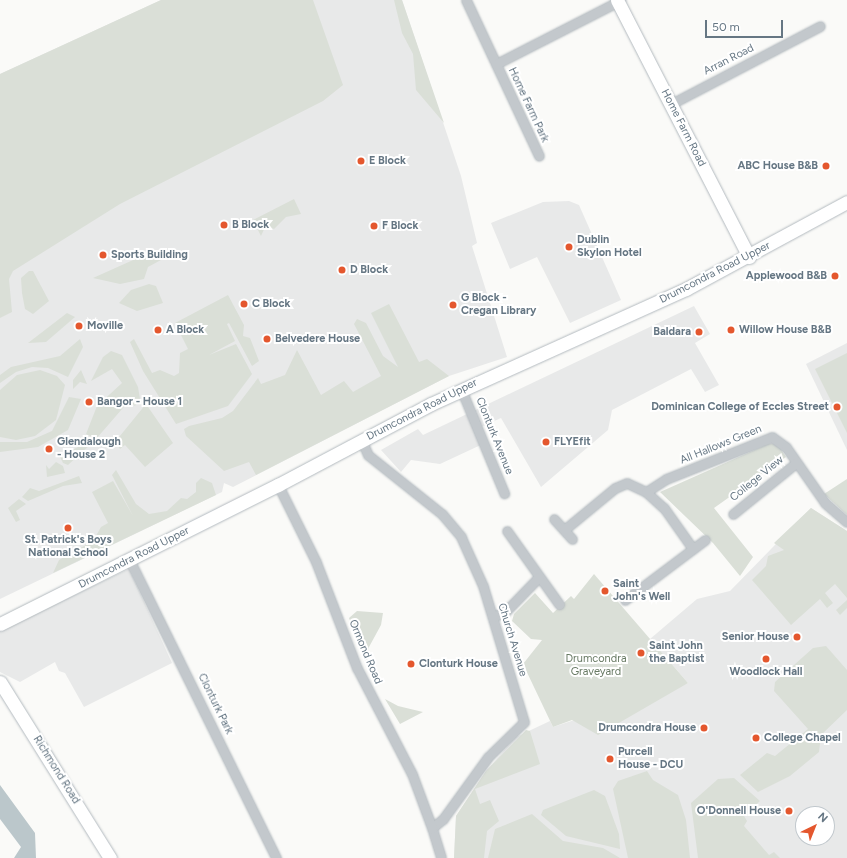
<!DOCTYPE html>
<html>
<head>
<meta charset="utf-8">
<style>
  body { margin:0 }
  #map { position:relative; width:847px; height:858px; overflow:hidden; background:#fafaf8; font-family:Figtree,sans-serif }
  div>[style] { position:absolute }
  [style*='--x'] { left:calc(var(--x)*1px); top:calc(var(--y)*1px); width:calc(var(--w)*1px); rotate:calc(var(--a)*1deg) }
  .built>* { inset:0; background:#e8e9e9 }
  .green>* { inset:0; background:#dadfd7 }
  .water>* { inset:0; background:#bbc7cb }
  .roads { filter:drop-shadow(0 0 1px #b3babf) drop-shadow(0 0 1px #b3babf) }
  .street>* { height:9px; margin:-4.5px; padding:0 4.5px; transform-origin:4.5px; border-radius:4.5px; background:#c3c8cc }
  .secondary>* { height:13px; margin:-6.5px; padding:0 6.5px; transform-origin:6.5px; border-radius:6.5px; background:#fff }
  .dots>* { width:11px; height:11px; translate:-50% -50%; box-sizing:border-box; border:2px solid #fff; border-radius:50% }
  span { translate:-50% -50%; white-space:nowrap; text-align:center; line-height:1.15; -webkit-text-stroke:4px #fff; paint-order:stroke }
  .street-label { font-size:11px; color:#657683 }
  .poi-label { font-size:11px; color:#657683; font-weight:700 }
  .left { translate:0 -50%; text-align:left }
  .right { translate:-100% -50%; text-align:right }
  .park-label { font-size:11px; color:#687a64 }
  .north { position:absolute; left:795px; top:806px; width:40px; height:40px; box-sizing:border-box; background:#fff; border:1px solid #c1c8cd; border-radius:50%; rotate:43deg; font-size:11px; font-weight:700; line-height:16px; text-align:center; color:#657683 }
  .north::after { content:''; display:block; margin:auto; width:14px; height:18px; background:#e4572e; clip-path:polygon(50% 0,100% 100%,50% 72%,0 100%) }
  .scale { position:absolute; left:705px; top:20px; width:78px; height:18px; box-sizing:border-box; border:2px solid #657683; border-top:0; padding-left:5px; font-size:12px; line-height:14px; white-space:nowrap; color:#657683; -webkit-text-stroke:3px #fff; paint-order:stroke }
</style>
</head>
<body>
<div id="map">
  <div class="built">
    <div style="clip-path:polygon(161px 0,402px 0,461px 176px,477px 243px,472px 246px,507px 357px,449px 376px,233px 487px,224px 483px,222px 492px,0 599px,0 74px)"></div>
    <div style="clip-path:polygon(569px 201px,579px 205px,621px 300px,570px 323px,537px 257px,510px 269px,491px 223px,543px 202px)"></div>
    <div style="clip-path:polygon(694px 306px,710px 334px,695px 343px,719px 385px,705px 392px,691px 369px,612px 410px,608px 430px,541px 487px,501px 418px,479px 428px,485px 443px,440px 464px,411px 460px,401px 472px,381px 450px,418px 429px,423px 435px)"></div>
    <div style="clip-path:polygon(847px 343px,847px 450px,806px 364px)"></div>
    <div style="clip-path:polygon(evenodd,811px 508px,847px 531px,847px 858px,454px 858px,456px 816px,486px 771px,516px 737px,550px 721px,553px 727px,688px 683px,650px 639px,697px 599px,730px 591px,811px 508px,803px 814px,827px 814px,827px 838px,803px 838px,803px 814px)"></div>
    <div style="clip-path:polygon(129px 569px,172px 663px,84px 707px,65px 673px,59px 671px,55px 662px,20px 682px,0 672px,0 631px)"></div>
  </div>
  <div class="green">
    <div style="clip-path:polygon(161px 0,313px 0,343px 85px,323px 101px,120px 204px,13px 271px,9px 279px,12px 312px,0 318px,0 74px)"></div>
    <div style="clip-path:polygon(394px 0,402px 0,444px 123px,416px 90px,413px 54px,402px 33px)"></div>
    <div style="clip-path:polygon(294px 199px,301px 214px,286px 217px,274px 229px,266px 225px,261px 236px,253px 220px)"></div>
    <div style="clip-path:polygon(167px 250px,172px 254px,148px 267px,144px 279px,120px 284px,93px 278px,151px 252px,158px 255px)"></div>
    <div style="clip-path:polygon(29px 271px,33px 271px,49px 301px,33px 314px,25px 309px,22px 293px,21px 278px)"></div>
    <div style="clip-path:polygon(149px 284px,156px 286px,163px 303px,137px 311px,119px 303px,131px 290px)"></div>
    <div style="clip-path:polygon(228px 295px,244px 325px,243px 336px,250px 338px,259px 361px,252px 366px,229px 323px,227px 324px,235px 341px,209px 355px,236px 344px,252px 374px,228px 406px,176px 424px,143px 371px,130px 342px,134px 339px,152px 373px,160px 370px,174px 376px,179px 373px,180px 353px,188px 349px,175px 323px)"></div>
    <div style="clip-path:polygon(389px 304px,419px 362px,427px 359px,449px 376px,256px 475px,249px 462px,224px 471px,186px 436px,184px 429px,189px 426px,222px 418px,233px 411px,258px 378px,261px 384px,285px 375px,297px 350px,321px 395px,344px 381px,353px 392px,381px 376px,354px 324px,357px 319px,366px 323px,383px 356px,398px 367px,371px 313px)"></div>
    <div style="clip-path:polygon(67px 313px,75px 317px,46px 342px,28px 343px)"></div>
    <div style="clip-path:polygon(80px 339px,83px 347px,68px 377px,48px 368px,32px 367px,16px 372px,0 383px,0 375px,11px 367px,60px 356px)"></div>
    <div style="clip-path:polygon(111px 351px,122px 355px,138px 387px,140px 399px,135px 406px,129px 401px,96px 439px,86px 434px,97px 406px,122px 383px,112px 369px,91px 381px,103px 357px)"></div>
    <div style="clip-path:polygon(847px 353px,847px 433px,815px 369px)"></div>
    <div style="clip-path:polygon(40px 370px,57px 376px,65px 385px,56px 420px,35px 436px,16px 440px,0 437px,0 390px,17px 375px)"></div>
    <div style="clip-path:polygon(81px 370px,87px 384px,80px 382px,73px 389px,73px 380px)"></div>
    <div style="clip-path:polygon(69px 397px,81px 399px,68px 430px,38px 447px,0 452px,0 442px,27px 442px,52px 431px)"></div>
    <div style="clip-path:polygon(146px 404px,173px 443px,145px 467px,125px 445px,120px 449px,115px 442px)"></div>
    <div style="clip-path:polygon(85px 443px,90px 445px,68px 465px,63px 463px,60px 457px)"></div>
    <div style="clip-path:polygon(777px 443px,786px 457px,714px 508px,753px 557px,740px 576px,713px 543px,660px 492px,768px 444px)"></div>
    <div style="clip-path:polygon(56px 462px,63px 466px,65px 473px,47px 477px,46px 465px,49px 469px)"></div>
    <div style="clip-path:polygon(116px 470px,136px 504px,149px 514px,167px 511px,181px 498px,187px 499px,196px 492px,196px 483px,201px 478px,212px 483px,216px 495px,53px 573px,59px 560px,93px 541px,101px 527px,108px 523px,92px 492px,113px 481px,133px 516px,112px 475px)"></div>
    <div style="clip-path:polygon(79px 476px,82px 483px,63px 486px,28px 501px,22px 497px,30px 488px,39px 491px)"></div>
    <div style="clip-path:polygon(847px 479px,847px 515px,824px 494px)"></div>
    <div style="clip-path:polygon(19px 499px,26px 504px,16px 511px,20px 520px,16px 522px,8px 508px)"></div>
    <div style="clip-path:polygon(811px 508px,847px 531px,847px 598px,835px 584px,825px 593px,833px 603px,827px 608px,820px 599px,791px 625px,752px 580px,766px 566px,768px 556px,784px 550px,774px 543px)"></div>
    <div style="clip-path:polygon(594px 574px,688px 683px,598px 735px,572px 720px,553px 727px,523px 664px,542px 640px,531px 639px,512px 621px,514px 614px,535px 593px,553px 613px,571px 596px,574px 599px)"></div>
    <div style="clip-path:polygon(847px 600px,847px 608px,840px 615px,836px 610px)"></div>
    <div style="clip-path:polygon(357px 611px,383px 613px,381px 625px,369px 647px,367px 664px,349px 618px)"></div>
    <div style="clip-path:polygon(826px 646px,847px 670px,847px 710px,821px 735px,819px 752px,790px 776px,758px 792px,740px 775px,767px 753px,775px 756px,808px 729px,774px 691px,775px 682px,813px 648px)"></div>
    <div style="clip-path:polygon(385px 699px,398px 706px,423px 712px,400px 724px)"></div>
    <div style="clip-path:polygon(526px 730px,530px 731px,540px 764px,475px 789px,480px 804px,490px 800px,499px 821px,487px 831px,484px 858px,454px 858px,456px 816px,486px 771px)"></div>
    <div style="clip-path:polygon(647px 771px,653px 780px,678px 795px,686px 820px,690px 858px,628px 858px,613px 789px,618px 781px)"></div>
    <div style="clip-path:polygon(734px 778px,760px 801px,744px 816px,747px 821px,744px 826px,769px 855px,774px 852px,780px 858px,698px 858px,691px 803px,718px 779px)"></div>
    <div style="clip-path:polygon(594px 790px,605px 796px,619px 834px,620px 849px,566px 836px,541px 815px,543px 810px)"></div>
    <div style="clip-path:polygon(532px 814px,563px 841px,603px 848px,620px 858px,488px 858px,495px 829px)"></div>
  </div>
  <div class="water">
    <div style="clip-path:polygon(0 785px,35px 833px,36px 858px,14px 858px,21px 847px,0 819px)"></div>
  </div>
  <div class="roads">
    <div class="street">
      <div style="--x:466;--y:0;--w:172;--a:64.9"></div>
      <div style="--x:496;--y:64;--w:140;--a:-27.1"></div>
      <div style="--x:671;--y:104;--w:168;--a:-27.6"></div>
      <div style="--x:461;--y:389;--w:113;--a:67.5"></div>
      <div style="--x:362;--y:441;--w:15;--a:67"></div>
      <div style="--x:368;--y:455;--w:95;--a:38.6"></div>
      <div style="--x:442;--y:514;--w:30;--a:50"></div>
      <div style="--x:461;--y:537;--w:54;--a:65.8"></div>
      <div style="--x:483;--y:586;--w:142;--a:73.2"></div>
      <div style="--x:524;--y:722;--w:50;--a:135.8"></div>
      <div style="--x:488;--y:757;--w:77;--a:126"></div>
      <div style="--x:443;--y:819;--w:14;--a:141"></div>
      <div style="--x:432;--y:828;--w:31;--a:73"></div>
      <div style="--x:278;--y:485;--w:86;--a:63.7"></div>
      <div style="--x:316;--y:562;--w:114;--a:68.9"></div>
      <div style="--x:357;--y:668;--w:119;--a:62.6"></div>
      <div style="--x:412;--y:774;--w:58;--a:69.7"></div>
      <div style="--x:646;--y:492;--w:24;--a:-33"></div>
      <div style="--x:666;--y:479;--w:114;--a:-21.6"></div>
      <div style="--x:772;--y:437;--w:17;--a:36"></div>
      <div style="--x:786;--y:447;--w:68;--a:55.1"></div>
      <div style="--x:825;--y:503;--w:29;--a:41"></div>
      <div style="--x:733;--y:514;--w:81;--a:-39"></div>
      <div style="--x:554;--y:519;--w:27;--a:48"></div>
      <div style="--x:564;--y:530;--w:66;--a:-39.5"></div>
      <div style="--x:615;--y:488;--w:13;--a:-23"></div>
      <div style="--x:627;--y:483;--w:21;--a:25"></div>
      <div style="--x:646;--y:492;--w:24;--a:42"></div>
      <div style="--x:664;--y:508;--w:50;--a:54.7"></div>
      <div style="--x:507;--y:531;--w:90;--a:54.5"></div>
      <div style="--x:130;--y:561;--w:331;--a:63.8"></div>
      <div style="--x:625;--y:600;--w:100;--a:-36.9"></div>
      <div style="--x:493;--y:617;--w:14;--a:-25"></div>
      <div style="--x:506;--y:611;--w:47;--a:-45.9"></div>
    </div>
    <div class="secondary">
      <div style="--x:617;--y:0;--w:289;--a:62.8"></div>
      <div style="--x:0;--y:624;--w:311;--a:-26.6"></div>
      <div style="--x:278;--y:485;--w:173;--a:-27.9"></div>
      <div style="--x:431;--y:404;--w:280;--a:-24.3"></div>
      <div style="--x:686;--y:289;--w:183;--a:-28.4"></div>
      <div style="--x:0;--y:682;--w:208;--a:58"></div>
    </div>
  </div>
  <div class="dots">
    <div style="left:361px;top:161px;background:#e4572e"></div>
    <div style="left:826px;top:166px;background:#e4572e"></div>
    <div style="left:224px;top:225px;background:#e4572e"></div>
    <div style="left:374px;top:226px;background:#e4572e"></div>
    <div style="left:569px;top:247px;background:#e4572e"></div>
    <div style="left:103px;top:255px;background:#e4572e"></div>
    <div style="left:342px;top:270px;background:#e4572e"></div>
    <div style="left:835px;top:276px;background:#e4572e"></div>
    <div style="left:244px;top:304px;background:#e4572e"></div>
    <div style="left:453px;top:305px;background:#e4572e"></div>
    <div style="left:79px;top:326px;background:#e4572e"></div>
    <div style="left:158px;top:330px;background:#e4572e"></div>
    <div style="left:731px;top:330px;background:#e4572e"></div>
    <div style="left:699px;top:332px;background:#e4572e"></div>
    <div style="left:267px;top:339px;background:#e4572e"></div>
    <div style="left:89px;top:402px;background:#e4572e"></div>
    <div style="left:837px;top:407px;background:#e4572e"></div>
    <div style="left:546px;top:442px;background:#e4572e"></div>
    <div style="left:49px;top:449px;background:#e4572e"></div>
    <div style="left:68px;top:528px;background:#e4572e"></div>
    <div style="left:605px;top:591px;background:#e4572e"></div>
    <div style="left:797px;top:637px;background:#e4572e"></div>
    <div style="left:641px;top:653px;background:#e4572e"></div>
    <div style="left:766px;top:659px;background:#e4572e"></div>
    <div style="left:411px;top:664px;background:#e4572e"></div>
    <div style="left:704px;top:728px;background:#e4572e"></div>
    <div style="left:756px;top:738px;background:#e4572e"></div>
    <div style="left:610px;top:759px;background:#e4572e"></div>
    <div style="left:789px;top:811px;background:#e4572e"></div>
  </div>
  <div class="street-label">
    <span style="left:729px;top:60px;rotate:-27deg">Arran Road</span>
    <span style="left:528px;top:105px;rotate:65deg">Home Farm Park</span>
    <span style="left:683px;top:128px;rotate:63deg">Home Farm Road</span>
    <span style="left:715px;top:273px;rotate:-27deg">Drumcondra Road Upper</span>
    <span style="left:422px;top:410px;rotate:-27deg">Drumcondra Road Upper</span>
    <span style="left:494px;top:436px;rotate:68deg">Clonturk Avenue</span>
    <span style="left:721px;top:445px;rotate:-22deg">All Hallows Green</span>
    <span style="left:757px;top:479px;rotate:-39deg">College View</span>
    <span style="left:134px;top:558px;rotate:-27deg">Drumcondra Road Upper</span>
    <span style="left:512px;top:640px;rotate:73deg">Church Avenue</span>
    <span style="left:365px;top:652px;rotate:67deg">Ormond Road</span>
    <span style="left:215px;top:704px;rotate:64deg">Clonturk Park</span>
    <span style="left:56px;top:770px;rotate:58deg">Richmond Road</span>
  </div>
  <div class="poi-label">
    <span class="left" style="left:369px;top:161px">E Block</span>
    <span class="right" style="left:818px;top:166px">ABC House B&amp;B</span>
    <span class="left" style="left:232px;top:225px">B Block</span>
    <span class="left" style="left:382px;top:226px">F Block</span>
    <span class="left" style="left:577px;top:247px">Dublin<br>Skylon Hotel</span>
    <span class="left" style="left:111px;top:255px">Sports Building</span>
    <span class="left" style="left:350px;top:270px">D Block</span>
    <span class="right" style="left:827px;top:276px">Applewood B&amp;B</span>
    <span class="left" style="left:461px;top:305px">G Block -<br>Cregan Library</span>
    <span class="left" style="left:252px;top:304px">C Block</span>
    <span class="left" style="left:87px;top:326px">Moville</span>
    <span class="left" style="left:166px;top:330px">A Block</span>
    <span class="left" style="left:739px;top:330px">Willow House B&amp;B</span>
    <span class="right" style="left:691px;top:332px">Baldara</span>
    <span class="left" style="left:275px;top:339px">Belvedere House</span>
    <span class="left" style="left:97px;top:402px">Bangor - House 1</span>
    <span class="right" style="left:829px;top:407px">Dominican College of Eccles Street</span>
    <span class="left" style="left:554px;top:442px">FLYEfit</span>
    <span class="left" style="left:57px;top:449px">Glendalough<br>- House 2</span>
    <span style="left:68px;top:547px">St. Patrick's Boys<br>National School</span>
    <span class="left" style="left:613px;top:591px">Saint<br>John's Well</span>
    <span class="right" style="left:789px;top:637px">Senior House</span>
    <span class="left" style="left:649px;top:653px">Saint John<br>the Baptist</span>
    <span class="left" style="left:419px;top:664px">Clonturk House</span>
    <span style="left:766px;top:672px">Woodlock Hall</span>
    <span class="right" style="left:696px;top:728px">Drumcondra House</span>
    <span class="left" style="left:764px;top:738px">College Chapel</span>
    <span class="left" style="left:618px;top:759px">Purcell<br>House - DCU</span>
    <span class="right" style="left:781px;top:811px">O'Donnell House</span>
  </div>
  <div class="park-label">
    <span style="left:596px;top:666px">Drumcondra<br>Graveyard</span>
  </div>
  <div class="north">N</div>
  <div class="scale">50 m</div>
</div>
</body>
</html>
